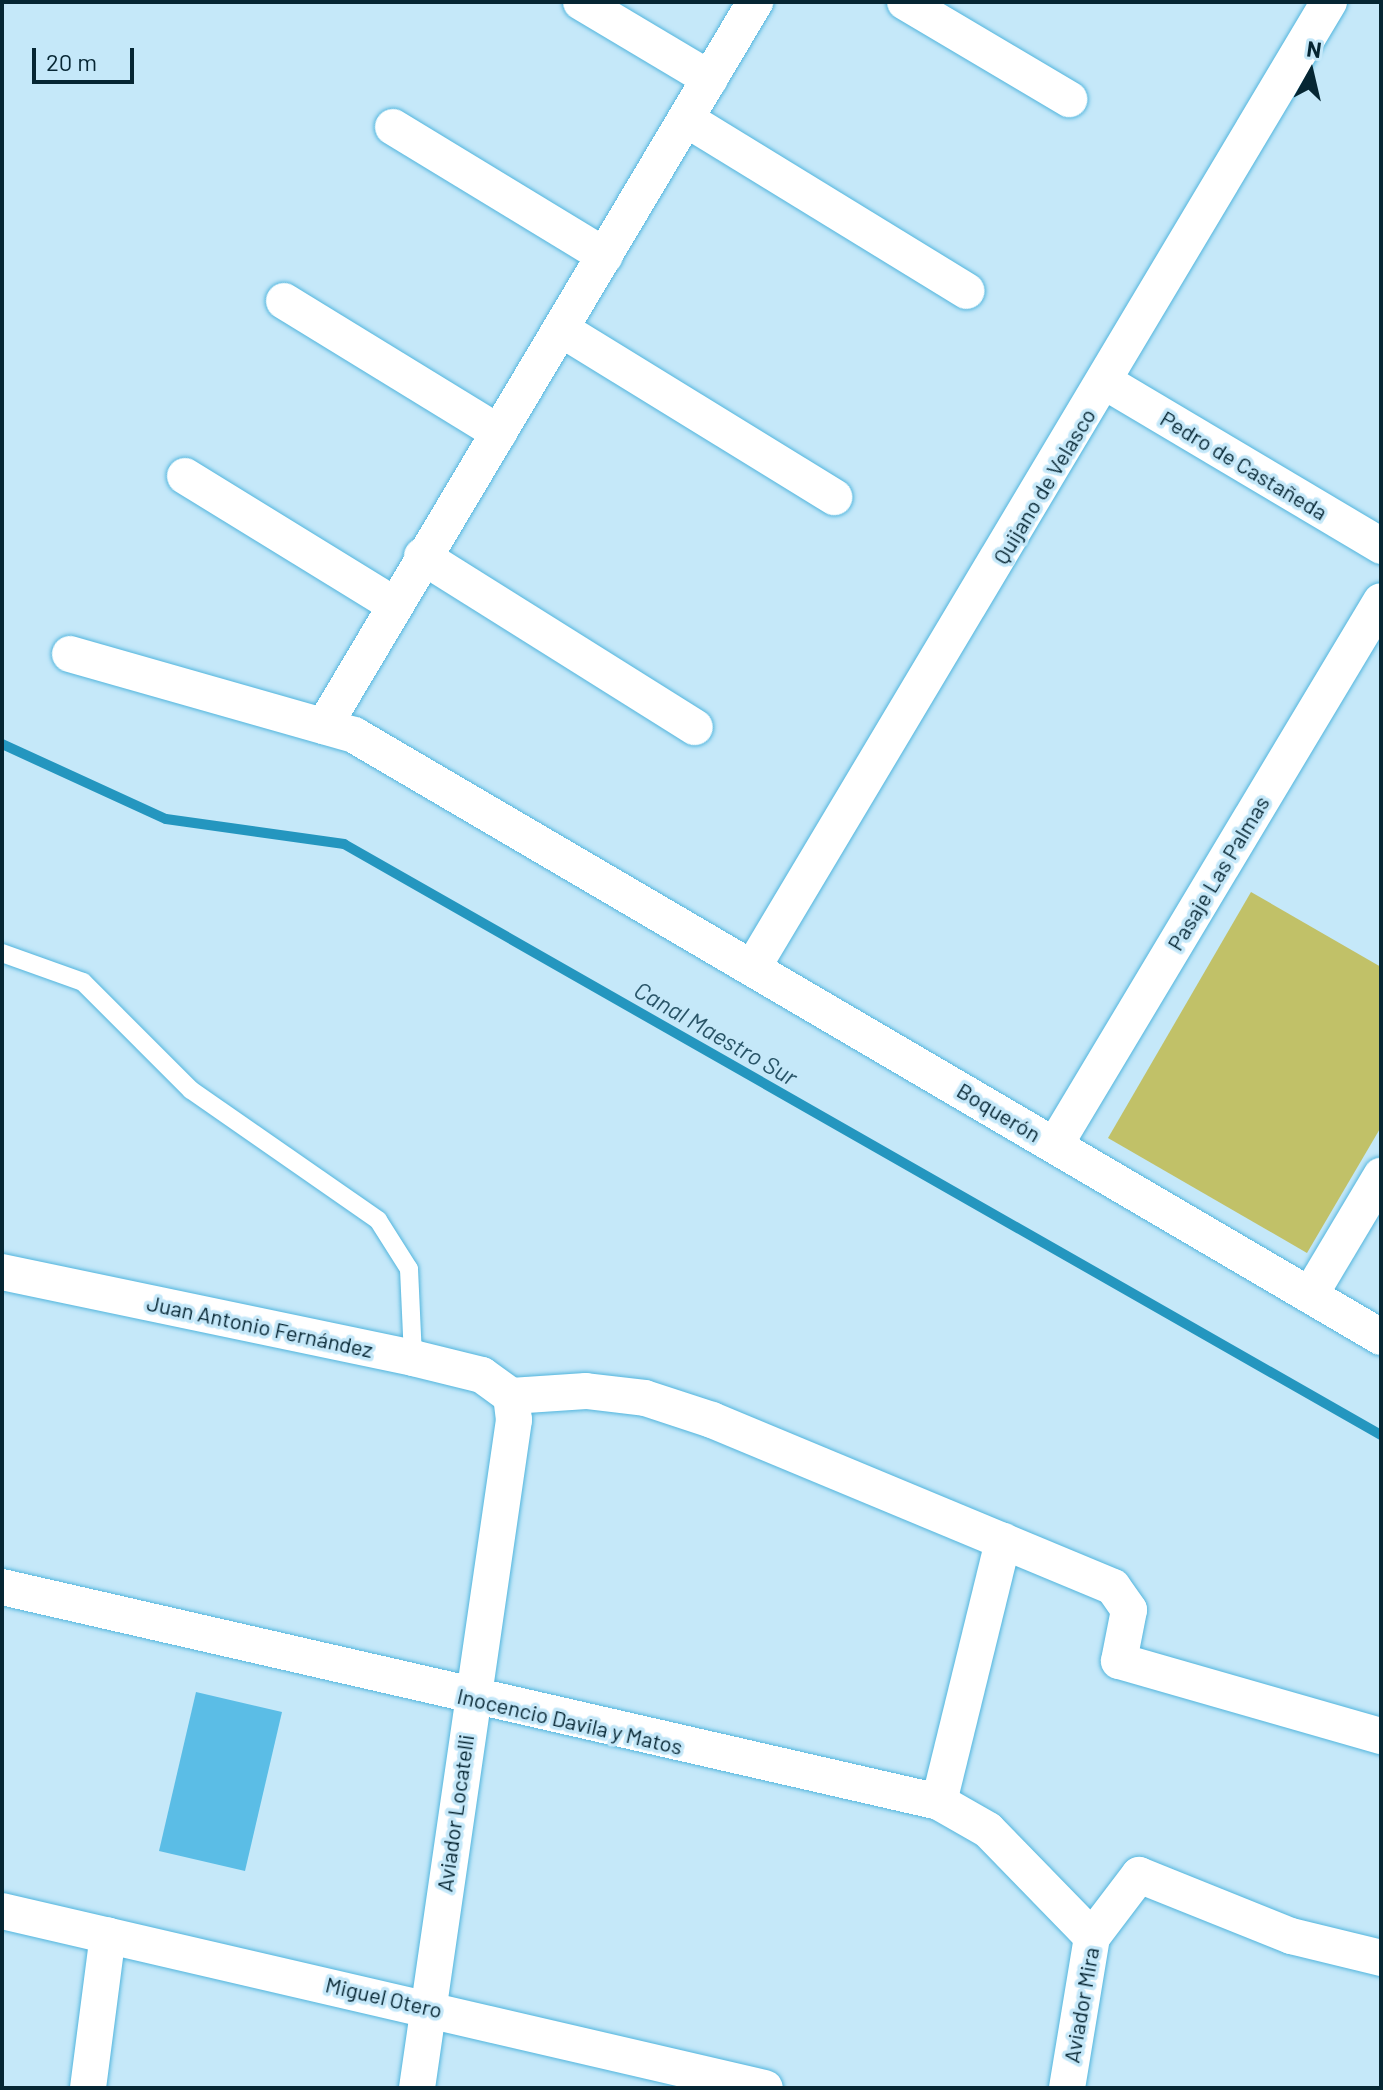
<!DOCTYPE html>
<html>
<head>
<meta charset="utf-8">
<style>
  body { margin:0 }
  #map { position:relative; width:1383px; height:2090px; overflow:hidden; background:#c5e8f9; font-family:Barlow,sans-serif }
  div>[style] { position:absolute }
  [style*='--x'] { left:calc(var(--x)*1px); top:calc(var(--y)*1px); width:calc(var(--w)*1px); rotate:calc(var(--a)*1deg) }
  .green>* { inset:0; background:#c1c168 }
  .stream>* { height:10px; margin:-5px; padding:0 5px; transform-origin:5px; border-radius:5px; background:#2496bf }
  .building>* { inset:0; background:#5bbde6 }
  .roads { filter:drop-shadow(0 0 2px #52b5dd) drop-shadow(0 0 2px #52b5dd) }
  .lane>* { height:18px; margin:-9px; padding:0 9px; transform-origin:9px; border-radius:9px; background:#fff }
  .street>* { height:36px; margin:-18px; padding:0 18px; transform-origin:18px; border-radius:18px; background:#fff }
  span { translate:-50% -50%; white-space:nowrap; text-align:center; line-height:1.15; -webkit-text-stroke:7px #c5e8f9; paint-order:stroke }
  .street-label { font-size:22px; color:#062633 }
  .water-label { font-size:24px; color:#285467; font-style:italic }
  .frame { position:absolute; inset:0; border:4px solid #062633; pointer-events:none }
  .north { position:absolute; left:1271px; top:32px; width:80px; height:80px; -webkit-text-stroke:6px #c5e8f9; paint-order:stroke; rotate:8deg; font-size:22px; font-weight:700; line-height:32px; text-align:center; color:#062633 }
  .north::after { content:''; display:block; margin:auto; width:28px; height:36px; background:#062633; clip-path:polygon(50% 0,100% 100%,50% 72%,0 100%) }
  .scale { position:absolute; left:32px; top:48px; width:102px; height:36px; box-sizing:border-box; border:4px solid #062633; border-top:0; padding-left:10px; font-size:24px; line-height:28px; white-space:nowrap; color:#062633; -webkit-text-stroke:6px #c5e8f9; paint-order:stroke }
</style>
</head>
<body>
<div id="map">
  <div class="green">
    <div style="clip-path:polygon(1251px 892px,1381px 967px,1381px 1127px,1307px 1253px,1108px 1138px)"></div>
  </div>
  <div class="stream">
    <div style="--x:2;--y:744;--w:180;--a:24.6"></div>
    <div style="--x:166;--y:819;--w:180;--a:8"></div>
    <div style="--x:344;--y:844;--w:1194;--a:29.68"></div>
  </div>
  <div class="building">
    <div style="clip-path:polygon(196px 1692px,282px 1712px,245px 1871px,159px 1851px)"></div>
  </div>
  <div class="roads">
    <div class="lane">
      <div style="--x:2;--y:953;--w:86;--a:19.7"></div>
      <div style="--x:83;--y:982;--w:153;--a:45"></div>
      <div style="--x:191;--y:1090;--w:228;--a:34.8"></div>
      <div style="--x:378;--y:1220;--w:58;--a:57.7"></div>
      <div style="--x:409;--y:1269;--w:89;--a:87.4"></div>
    </div>
    <div class="street">
      <div style="--x:581;--y:2;--w:150;--a:30.8"></div>
      <div style="--x:905;--y:2;--w:191;--a:30.6"></div>
      <div style="--x:686;--y:119;--w:329;--a:31.5"></div>
      <div style="--x:393;--y:127;--w:248;--a:31.3"></div>
      <div style="--x:284;--y:301;--w:252;--a:31.5"></div>
      <div style="--x:561;--y:329;--w:321;--a:31.6"></div>
      <div style="--x:1107;--y:383;--w:319;--a:30.7"></div>
      <div style="--x:185;--y:476;--w:244;--a:31.6"></div>
      <div style="--x:422;--y:556;--w:322;--a:32.1"></div>
      <div style="--x:70;--y:654;--w:295;--a:15.9"></div>
      <div style="--x:354;--y:735;--w:1190;--a:30.38"></div>
      <div style="--x:324;--y:726;--w:843;--a:-59.23"></div>
      <div style="--x:753;--y:967;--w:1124;--a:-59.17"></div>
      <div style="--x:1055;--y:1145;--w:634;--a:-59.07"></div>
      <div style="--x:2;--y:1272;--w:420;--a:11.8"></div>
      <div style="--x:413;--y:1358;--w:71;--a:13.8"></div>
      <div style="--x:482;--y:1375;--w:36;--a:36"></div>
      <div style="--x:1310;--y:1295;--w:139;--a:-59.2"></div>
      <div style="--x:511;--y:1396;--w:75;--a:-3.8"></div>
      <div style="--x:586;--y:1391;--w:59;--a:6.8"></div>
      <div style="--x:645;--y:1398;--w:71;--a:18.2"></div>
      <div style="--x:712;--y:1420;--w:434;--a:22.6"></div>
      <div style="--x:1113;--y:1587;--w:28;--a:55"></div>
      <div style="--x:1129;--y:1610;--w:52;--a:101.1"></div>
      <div style="--x:1119;--y:1661;--w:273;--a:16"></div>
      <div style="--x:2;--y:1587;--w:961;--a:12.92"></div>
      <div style="--x:939;--y:1802;--w:56;--a:29.7"></div>
      <div style="--x:988;--y:1830;--w:149;--a:45.8"></div>
      <div style="--x:939;--y:1802;--w:269;--a:-76.2"></div>
      <div style="--x:2;--y:1911;--w:783;--a:13.06"></div>
      <div style="--x:88;--y:2088;--w:154;--a:-82.6"></div>
      <div style="--x:417;--y:2088;--w:675;--a:-81.74"></div>
      <div style="--x:514;--y:1420;--w:24;--a:-97"></div>
      <div style="--x:1067;--y:2088;--w:153;--a:-80.6"></div>
      <div style="--x:1092;--y:1937;--w:78;--a:-52.8"></div>
      <div style="--x:1139;--y:1875;--w:164;--a:21.9"></div>
      <div style="--x:1291;--y:1936;--w:93;--a:13.7"></div>
    </div>
  </div>
  <div class="street-label">
    <span style="left:1244px;top:465px;rotate:31deg">Pedro de Castañeda</span>
    <span style="left:1044px;top:486px;rotate:-59deg">Quijano de Velasco</span>
    <span style="left:1218px;top:873px;rotate:-59deg">Pasaje Las Palmas</span>
    <span style="left:999px;top:1112px;rotate:31deg">Boquerón</span>
    <span style="left:260px;top:1326px;rotate:12deg">Juan Antonio Fernández</span>
    <span style="left:570px;top:1721px;rotate:13deg">Inocencio Davila y Matos</span>
    <span style="left:455px;top:1813px;rotate:-82deg">Aviador Locatelli</span>
    <span style="left:384px;top:1997px;rotate:13deg">Miguel Otero</span>
    <span style="left:1081px;top:2005px;rotate:-80deg">Aviador Mira</span>
  </div>
  <div class="water-label">
    <span style="left:716px;top:1033px;rotate:30deg">Canal Maestro Sur</span>
  </div>
  <div class="frame"></div>
  <div class="north">N</div>
  <div class="scale">20 m</div>
</div>
</body>
</html>
